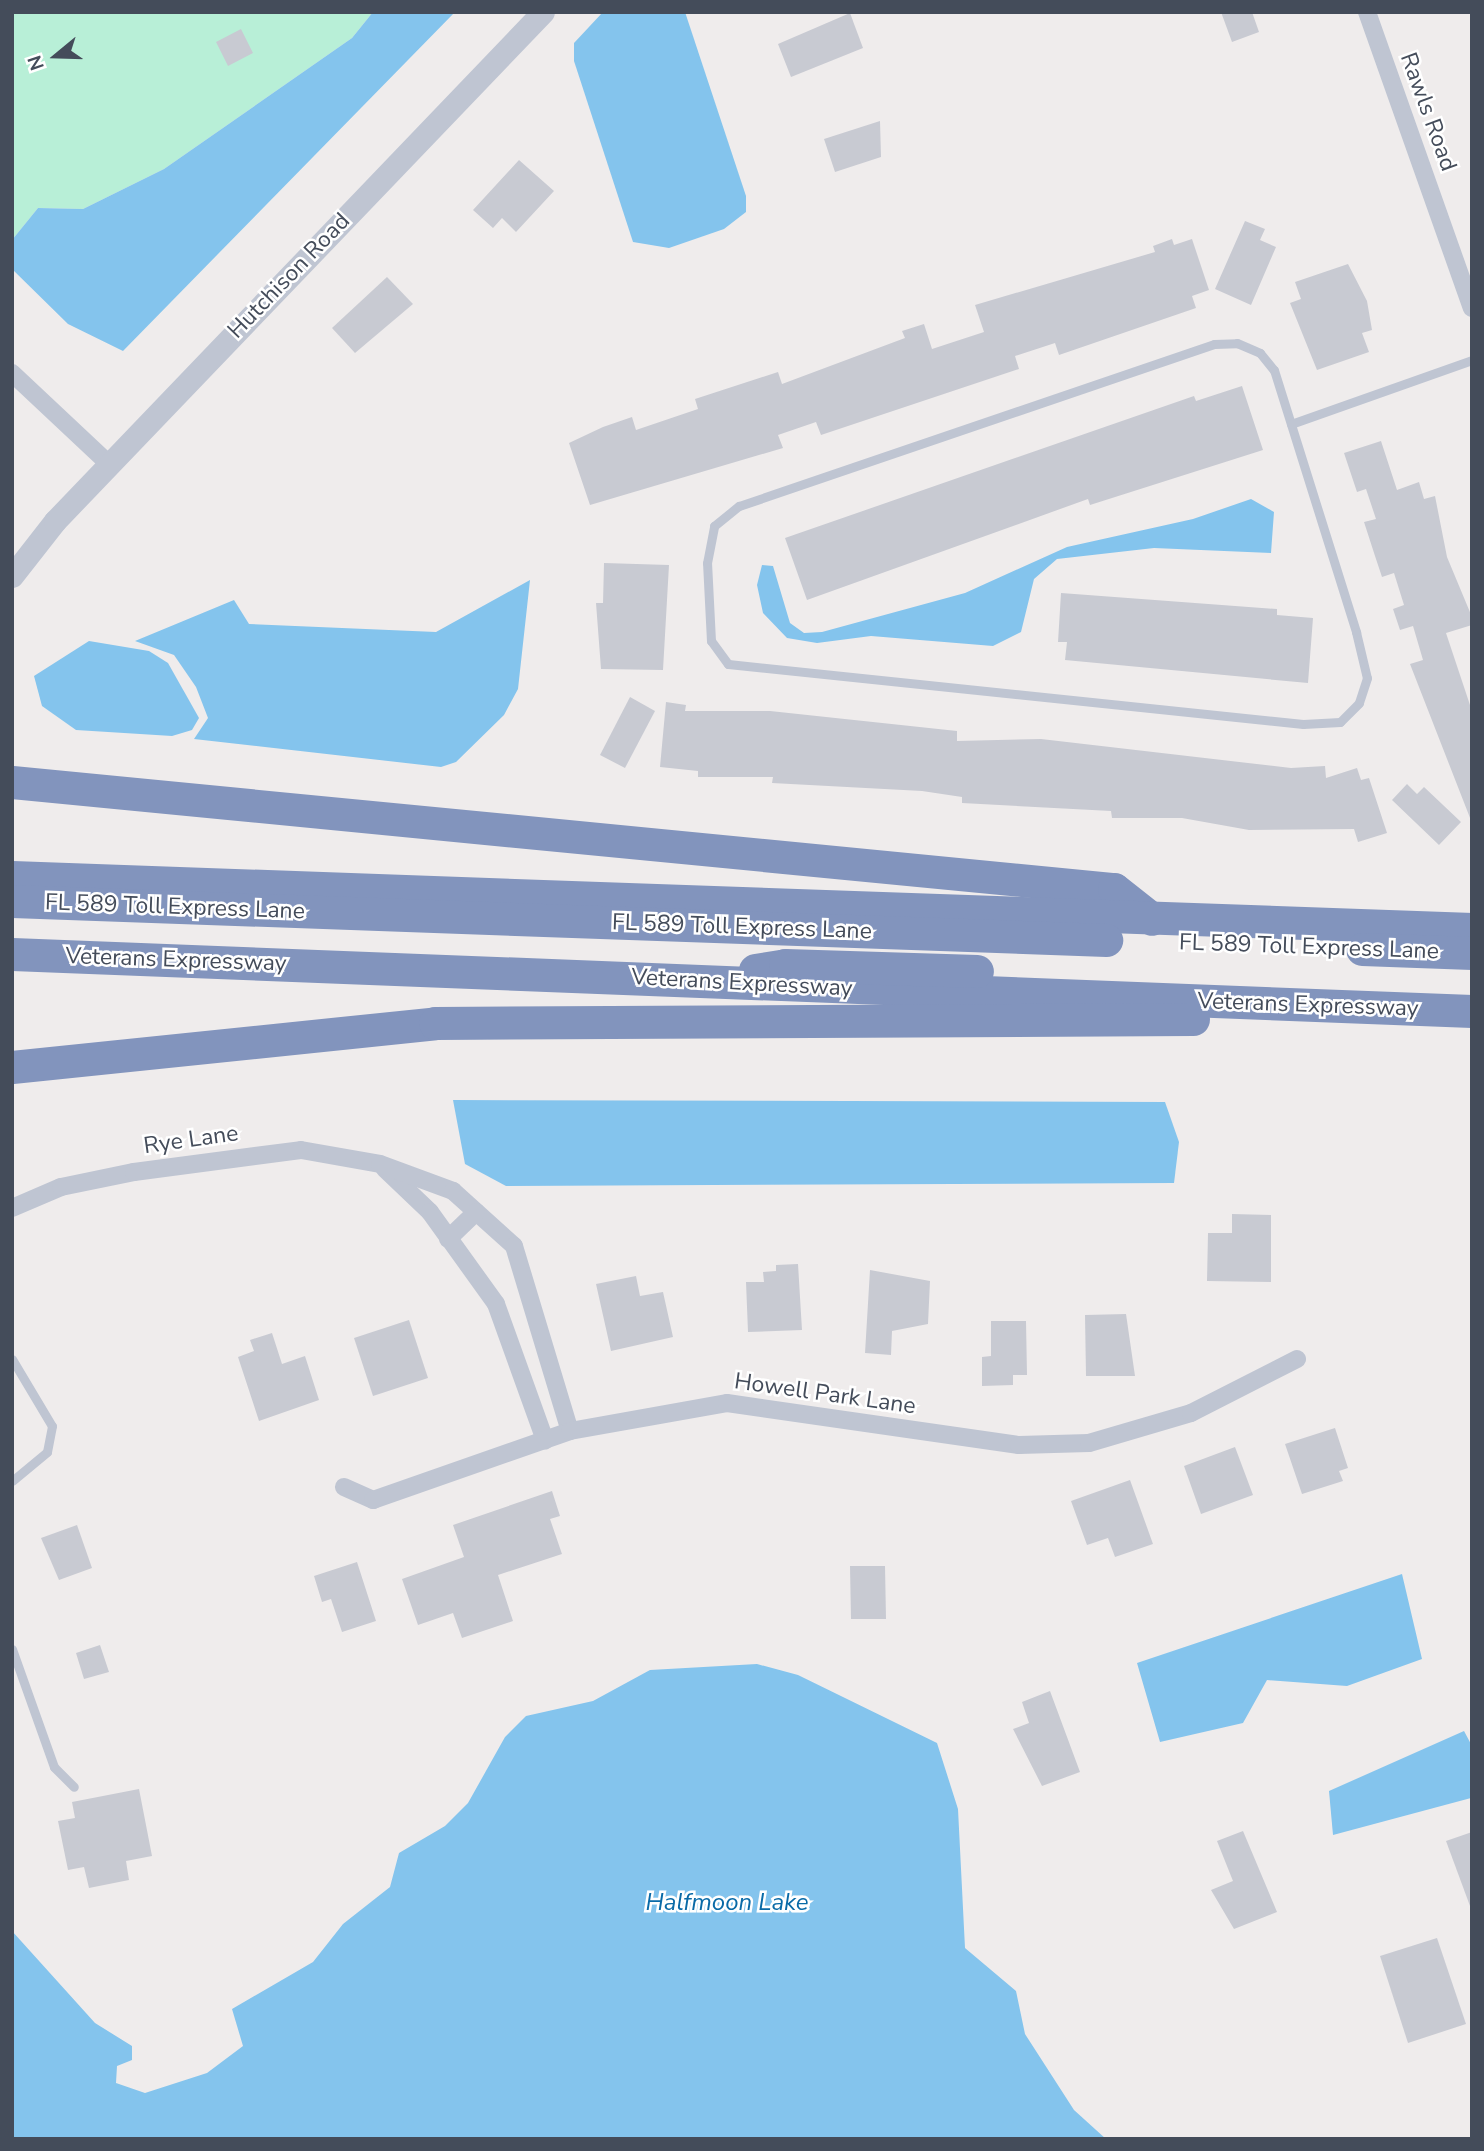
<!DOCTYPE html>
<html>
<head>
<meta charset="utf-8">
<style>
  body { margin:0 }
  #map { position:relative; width:1484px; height:2151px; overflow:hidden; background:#efecec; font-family:"Nunito Sans",sans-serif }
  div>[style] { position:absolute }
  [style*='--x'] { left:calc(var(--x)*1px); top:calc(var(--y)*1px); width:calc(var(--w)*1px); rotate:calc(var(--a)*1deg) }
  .green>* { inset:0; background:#b8efd7 }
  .water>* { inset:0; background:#84c4ed }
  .building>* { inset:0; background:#c8cad2 }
  .service>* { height:9px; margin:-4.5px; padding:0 4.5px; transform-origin:4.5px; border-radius:4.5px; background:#bfc5d2 }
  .minor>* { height:18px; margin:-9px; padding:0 9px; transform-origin:9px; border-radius:9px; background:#bfc5d2 }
  .tertiary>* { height:23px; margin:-11.5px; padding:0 11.5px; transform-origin:11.5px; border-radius:11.5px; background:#bfc5d2 }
  .motorway>* { height:33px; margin:-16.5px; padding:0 16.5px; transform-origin:16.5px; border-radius:16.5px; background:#8294bd }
  span { translate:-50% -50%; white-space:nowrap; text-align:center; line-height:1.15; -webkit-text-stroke:5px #fff; paint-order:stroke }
  .street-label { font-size:23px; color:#444c5a }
  .water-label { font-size:24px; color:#096aa7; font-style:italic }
  .frame { position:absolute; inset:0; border:14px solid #444c5a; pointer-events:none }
  .north { position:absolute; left:21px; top:21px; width:70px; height:70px; -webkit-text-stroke:5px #fff; paint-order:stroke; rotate:251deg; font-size:19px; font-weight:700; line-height:28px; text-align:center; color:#444c5a }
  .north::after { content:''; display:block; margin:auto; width:24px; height:32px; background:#444c5a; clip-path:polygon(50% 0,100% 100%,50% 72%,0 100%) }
</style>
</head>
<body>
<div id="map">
  <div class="green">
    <div style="clip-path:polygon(12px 12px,373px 12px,352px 38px,164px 169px,83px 209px,38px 208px,12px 240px)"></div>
  </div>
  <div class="water">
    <div style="clip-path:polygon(373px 12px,455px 12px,123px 351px,68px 324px,12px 269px,12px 240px,38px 208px,83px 209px,164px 169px,352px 38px)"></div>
    <div style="clip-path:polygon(603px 12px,685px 12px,746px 196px,746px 212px,724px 229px,669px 248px,633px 242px,574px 61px,574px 43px)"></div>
    <div style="clip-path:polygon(1251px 499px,1274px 512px,1271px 553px,1154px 548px,1057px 559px,1034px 579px,1021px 632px,993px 646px,871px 636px,817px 643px,787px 638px,763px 613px,757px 585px,762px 565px,773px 566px,790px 623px,804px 633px,822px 632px,965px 593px,1067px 547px,1193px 519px)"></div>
    <div style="clip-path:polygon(530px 580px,518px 689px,504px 715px,456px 762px,441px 767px,194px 739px,208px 718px,196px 687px,174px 655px,135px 641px,234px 600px,249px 624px,436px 632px)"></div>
    <div style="clip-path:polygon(89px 641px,149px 651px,168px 663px,199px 718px,192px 730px,172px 736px,76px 730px,42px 706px,34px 676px)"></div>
    <div style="clip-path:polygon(453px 1100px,1165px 1102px,1179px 1142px,1174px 1183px,506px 1186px,465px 1164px)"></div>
    <div style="clip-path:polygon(1402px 1574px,1422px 1659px,1347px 1686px,1267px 1680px,1243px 1723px,1160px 1742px,1137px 1663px)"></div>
    <div style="clip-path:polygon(757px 1664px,798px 1675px,937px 1743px,958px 1809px,965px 1948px,1016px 1991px,1025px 2034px,1074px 2110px,1106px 2139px,12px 2139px,12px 1931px,95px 2023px,132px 2046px,132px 2060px,117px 2066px,116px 2083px,145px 2093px,207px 2073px,243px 2046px,232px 2009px,313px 1962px,343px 1924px,390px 1887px,399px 1853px,445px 1826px,468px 1803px,505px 1737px,526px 1716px,593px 1701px,650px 1670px)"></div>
    <div style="clip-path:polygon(1464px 1731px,1472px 1746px,1471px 1798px,1333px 1835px,1329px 1791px)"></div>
  </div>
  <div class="building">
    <div style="clip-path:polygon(1221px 12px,1252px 12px,1259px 32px,1232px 42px)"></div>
    <div style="clip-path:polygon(850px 13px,863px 48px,791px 77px,778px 44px)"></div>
    <div style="clip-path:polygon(241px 29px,253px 53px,228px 66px,216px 42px)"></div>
    <div style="clip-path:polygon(880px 121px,881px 157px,835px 172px,824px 139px)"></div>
    <div style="clip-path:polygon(519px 160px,554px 191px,516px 232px,502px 218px,493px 228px,473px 210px)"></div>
    <div style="clip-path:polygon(1245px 221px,1265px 229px,1260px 240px,1276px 247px,1251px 305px,1215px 289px)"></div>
    <div style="clip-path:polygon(1172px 239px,1174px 245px,1192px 239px,1209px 290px,1192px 296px,1196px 308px,1059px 355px,1055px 343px,1015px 356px,1019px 369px,821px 435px,816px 422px,778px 435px,783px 448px,590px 505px,569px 443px,603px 427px,632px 417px,636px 430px,698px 409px,695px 399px,778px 372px,782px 384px,905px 338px,902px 331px,924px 324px,932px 349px,984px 332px,975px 305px,1155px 252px,1153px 246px)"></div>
    <div style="clip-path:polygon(1348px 264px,1367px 301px,1372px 330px,1362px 333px,1369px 352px,1317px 370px,1290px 303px,1301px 299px,1295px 282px)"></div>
    <div style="clip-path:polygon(387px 277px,413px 304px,355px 353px,332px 328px)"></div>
    <div style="clip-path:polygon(1242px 386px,1263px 450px,1090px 505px,1088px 499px,807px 600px,785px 538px,1194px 396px,1196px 401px)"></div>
    <div style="clip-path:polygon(1381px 441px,1397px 490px,1419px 482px,1424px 499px,1435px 496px,1447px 557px,1472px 617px,1472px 625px,1446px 633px,1472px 711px,1472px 823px,1410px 664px,1423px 660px,1413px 626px,1400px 630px,1393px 609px,1404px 605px,1394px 573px,1382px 577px,1375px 556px,1364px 522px,1376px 519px,1366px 489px,1357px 492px,1344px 453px)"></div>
    <div style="clip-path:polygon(604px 563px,669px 565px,663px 670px,601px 669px,596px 603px,603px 603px)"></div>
    <div style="clip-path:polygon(1061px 593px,1277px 609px,1277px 615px,1313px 618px,1308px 683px,1065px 660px,1067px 642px,1058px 642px)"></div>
    <div style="clip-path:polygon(630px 697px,655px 711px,625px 768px,600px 755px)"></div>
    <div style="clip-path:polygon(666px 702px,686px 705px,685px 711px,770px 711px,957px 731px,957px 741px,1041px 739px,1291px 768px,1325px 766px,1326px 778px,1357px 768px,1361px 780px,1369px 778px,1387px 833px,1358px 842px,1354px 829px,1249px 830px,1182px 818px,1112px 818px,1111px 811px,962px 803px,962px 797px,922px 791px,772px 783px,773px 777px,698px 777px,698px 771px,660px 767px)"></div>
    <div style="clip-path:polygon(1407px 784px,1417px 794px,1424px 787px,1461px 822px,1439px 845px,1392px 800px)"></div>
    <div style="clip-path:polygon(1232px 1214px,1271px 1215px,1271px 1282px,1207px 1281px,1208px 1233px,1232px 1233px)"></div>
    <div style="clip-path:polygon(798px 1264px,802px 1330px,748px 1332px,746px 1282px,764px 1282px,763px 1272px,776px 1271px,776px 1265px)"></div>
    <div style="clip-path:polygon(870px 1270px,930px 1281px,928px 1324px,892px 1331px,891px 1355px,865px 1353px)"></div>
    <div style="clip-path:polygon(636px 1276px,640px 1296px,663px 1292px,673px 1337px,611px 1351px,596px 1284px)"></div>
    <div style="clip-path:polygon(1126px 1314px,1135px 1376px,1086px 1376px,1085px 1315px)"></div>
    <div style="clip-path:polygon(409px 1320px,428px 1378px,373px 1396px,354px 1338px)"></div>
    <div style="clip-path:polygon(991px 1321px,1026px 1321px,1027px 1375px,1013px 1375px,1013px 1385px,982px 1386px,982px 1357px,991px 1356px)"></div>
    <div style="clip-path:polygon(272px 1333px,282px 1364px,305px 1356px,319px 1400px,259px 1421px,238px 1357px,254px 1351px,250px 1340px)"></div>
    <div style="clip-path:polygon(1335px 1428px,1348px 1468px,1339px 1471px,1343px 1481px,1302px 1494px,1285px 1444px)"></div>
    <div style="clip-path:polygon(1235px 1447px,1253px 1495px,1201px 1514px,1184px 1466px)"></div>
    <div style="clip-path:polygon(1130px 1480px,1153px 1544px,1115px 1557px,1108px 1538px,1087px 1545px,1071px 1501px)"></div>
    <div style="clip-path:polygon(552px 1491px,560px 1516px,550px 1519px,562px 1554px,498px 1575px,513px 1621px,462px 1638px,453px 1613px,418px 1625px,402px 1579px,464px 1557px,453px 1525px)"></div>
    <div style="clip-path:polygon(77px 1525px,92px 1568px,59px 1580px,41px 1538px)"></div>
    <div style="clip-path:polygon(357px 1562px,376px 1621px,342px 1632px,331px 1599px,322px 1602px,314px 1576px)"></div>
    <div style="clip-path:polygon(850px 1566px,885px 1566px,886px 1619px,851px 1619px)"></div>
    <div style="clip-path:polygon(100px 1645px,109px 1672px,84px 1679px,76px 1653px)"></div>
    <div style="clip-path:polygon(1050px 1691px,1080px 1772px,1042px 1786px,1013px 1729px,1029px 1723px,1022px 1702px)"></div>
    <div style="clip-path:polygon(139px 1789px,152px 1856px,126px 1861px,129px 1880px,89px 1888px,84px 1867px,68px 1870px,58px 1821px,75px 1818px,72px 1802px)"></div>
    <div style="clip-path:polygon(1243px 1831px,1277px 1912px,1234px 1929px,1211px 1890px,1233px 1881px,1217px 1841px)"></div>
    <div style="clip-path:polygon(1472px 1832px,1472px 1906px,1470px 1906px,1446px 1841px)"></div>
    <div style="clip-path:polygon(1437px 1938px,1466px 2024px,1408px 2043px,1380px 1956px)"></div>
  </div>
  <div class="service">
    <div style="--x:1237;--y:343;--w:25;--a:23"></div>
    <div style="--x:1260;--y:353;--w:22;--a:51"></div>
    <div style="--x:1274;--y:370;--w:275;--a:72.6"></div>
    <div style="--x:1356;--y:632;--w:47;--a:76.6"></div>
    <div style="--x:1367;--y:678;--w:26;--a:108"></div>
    <div style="--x:1359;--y:703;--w:27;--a:135"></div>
    <div style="--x:1340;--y:722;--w:37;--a:177"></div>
    <div style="--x:1303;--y:724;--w:578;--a:-174.04"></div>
    <div style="--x:728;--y:664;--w:29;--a:-126"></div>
    <div style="--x:711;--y:641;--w:78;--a:-92.9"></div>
    <div style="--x:707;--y:563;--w:38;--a:-79"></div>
    <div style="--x:714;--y:526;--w:32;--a:-39"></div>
    <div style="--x:739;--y:506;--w:502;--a:-18.83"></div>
    <div style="--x:1214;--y:344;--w:23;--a:-2"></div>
    <div style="--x:1291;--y:424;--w:192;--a:-19.5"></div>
    <div style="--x:12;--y:1359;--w:78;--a:59.2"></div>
    <div style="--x:52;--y:1426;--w:26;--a:101"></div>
    <div style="--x:47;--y:1452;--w:45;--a:140.4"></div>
    <div style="--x:12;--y:1649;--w:125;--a:70.4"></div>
    <div style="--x:54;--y:1767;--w:28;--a:45"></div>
  </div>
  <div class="minor">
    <div style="--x:1367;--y:12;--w:314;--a:70.5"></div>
    <div style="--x:12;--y:373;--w:133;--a:43.2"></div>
    <div style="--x:385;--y:1169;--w:62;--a:43.7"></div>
    <div style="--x:430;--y:1212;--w:113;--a:54.3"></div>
    <div style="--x:496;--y:1304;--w:145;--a:70.2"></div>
    <div style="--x:12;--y:1208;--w:53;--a:-23.2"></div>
    <div style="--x:61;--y:1187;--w:75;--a:-11.6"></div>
    <div style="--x:134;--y:1172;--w:168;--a:-7.5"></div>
    <div style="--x:301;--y:1150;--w:80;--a:10"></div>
    <div style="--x:380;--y:1164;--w:78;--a:20.3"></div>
    <div style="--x:453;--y:1191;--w:82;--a:42"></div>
    <div style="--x:514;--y:1246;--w:193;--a:73.2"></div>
    <div style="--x:448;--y:1239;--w:39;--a:-44"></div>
    <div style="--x:344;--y:1487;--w:32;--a:24"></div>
    <div style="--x:373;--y:1500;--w:209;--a:-19.3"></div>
    <div style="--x:570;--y:1431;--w:159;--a:-10.1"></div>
    <div style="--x:727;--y:1403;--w:295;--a:8.2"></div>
    <div style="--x:1019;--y:1445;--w:70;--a:-1.6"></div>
    <div style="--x:1089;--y:1443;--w:106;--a:-16.4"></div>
    <div style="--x:1191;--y:1413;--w:119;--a:-27"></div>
  </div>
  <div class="tertiary">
    <div style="--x:12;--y:576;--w:70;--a:-52"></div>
    <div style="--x:55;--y:521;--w:705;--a:-46.21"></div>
  </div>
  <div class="motorway">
    <div style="--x:12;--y:782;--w:1107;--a:5.55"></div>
    <div style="--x:1114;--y:889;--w:48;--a:38.3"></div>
    <div style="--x:12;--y:877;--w:1461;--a:2.04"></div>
    <div style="--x:12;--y:901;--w:1095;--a:2.04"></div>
    <div style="--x:1362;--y:949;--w:110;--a:2.1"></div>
    <div style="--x:12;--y:954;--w:1461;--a:2.24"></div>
    <div style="--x:755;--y:970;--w:30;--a:-9"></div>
    <div style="--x:785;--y:965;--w:192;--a:1.8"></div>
    <div style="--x:12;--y:1067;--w:425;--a:-5.9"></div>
    <div style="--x:435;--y:1023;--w:758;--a:-0.3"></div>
  </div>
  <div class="street-label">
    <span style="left:1428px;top:112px;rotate:70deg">Rawls Road</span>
    <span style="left:289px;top:276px;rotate:-46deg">Hutchison Road</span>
    <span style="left:175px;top:907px;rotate:2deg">FL 589 Toll Express Lane</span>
    <span style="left:742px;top:927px;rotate:2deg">FL 589 Toll Express Lane</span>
    <span style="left:1309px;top:947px;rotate:2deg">FL 589 Toll Express Lane</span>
    <span style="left:176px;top:960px;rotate:2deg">Veterans Expressway</span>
    <span style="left:742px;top:983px;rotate:3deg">Veterans Expressway</span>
    <span style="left:1308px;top:1005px;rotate:2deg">Veterans Expressway</span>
    <span style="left:191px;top:1140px;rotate:-8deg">Rye Lane</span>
    <span style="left:825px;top:1394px;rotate:8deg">Howell Park Lane</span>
  </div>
  <div class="water-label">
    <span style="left:727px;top:1903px">Halfmoon Lake</span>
  </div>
  <div class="frame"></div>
  <div class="north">N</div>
</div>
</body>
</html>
